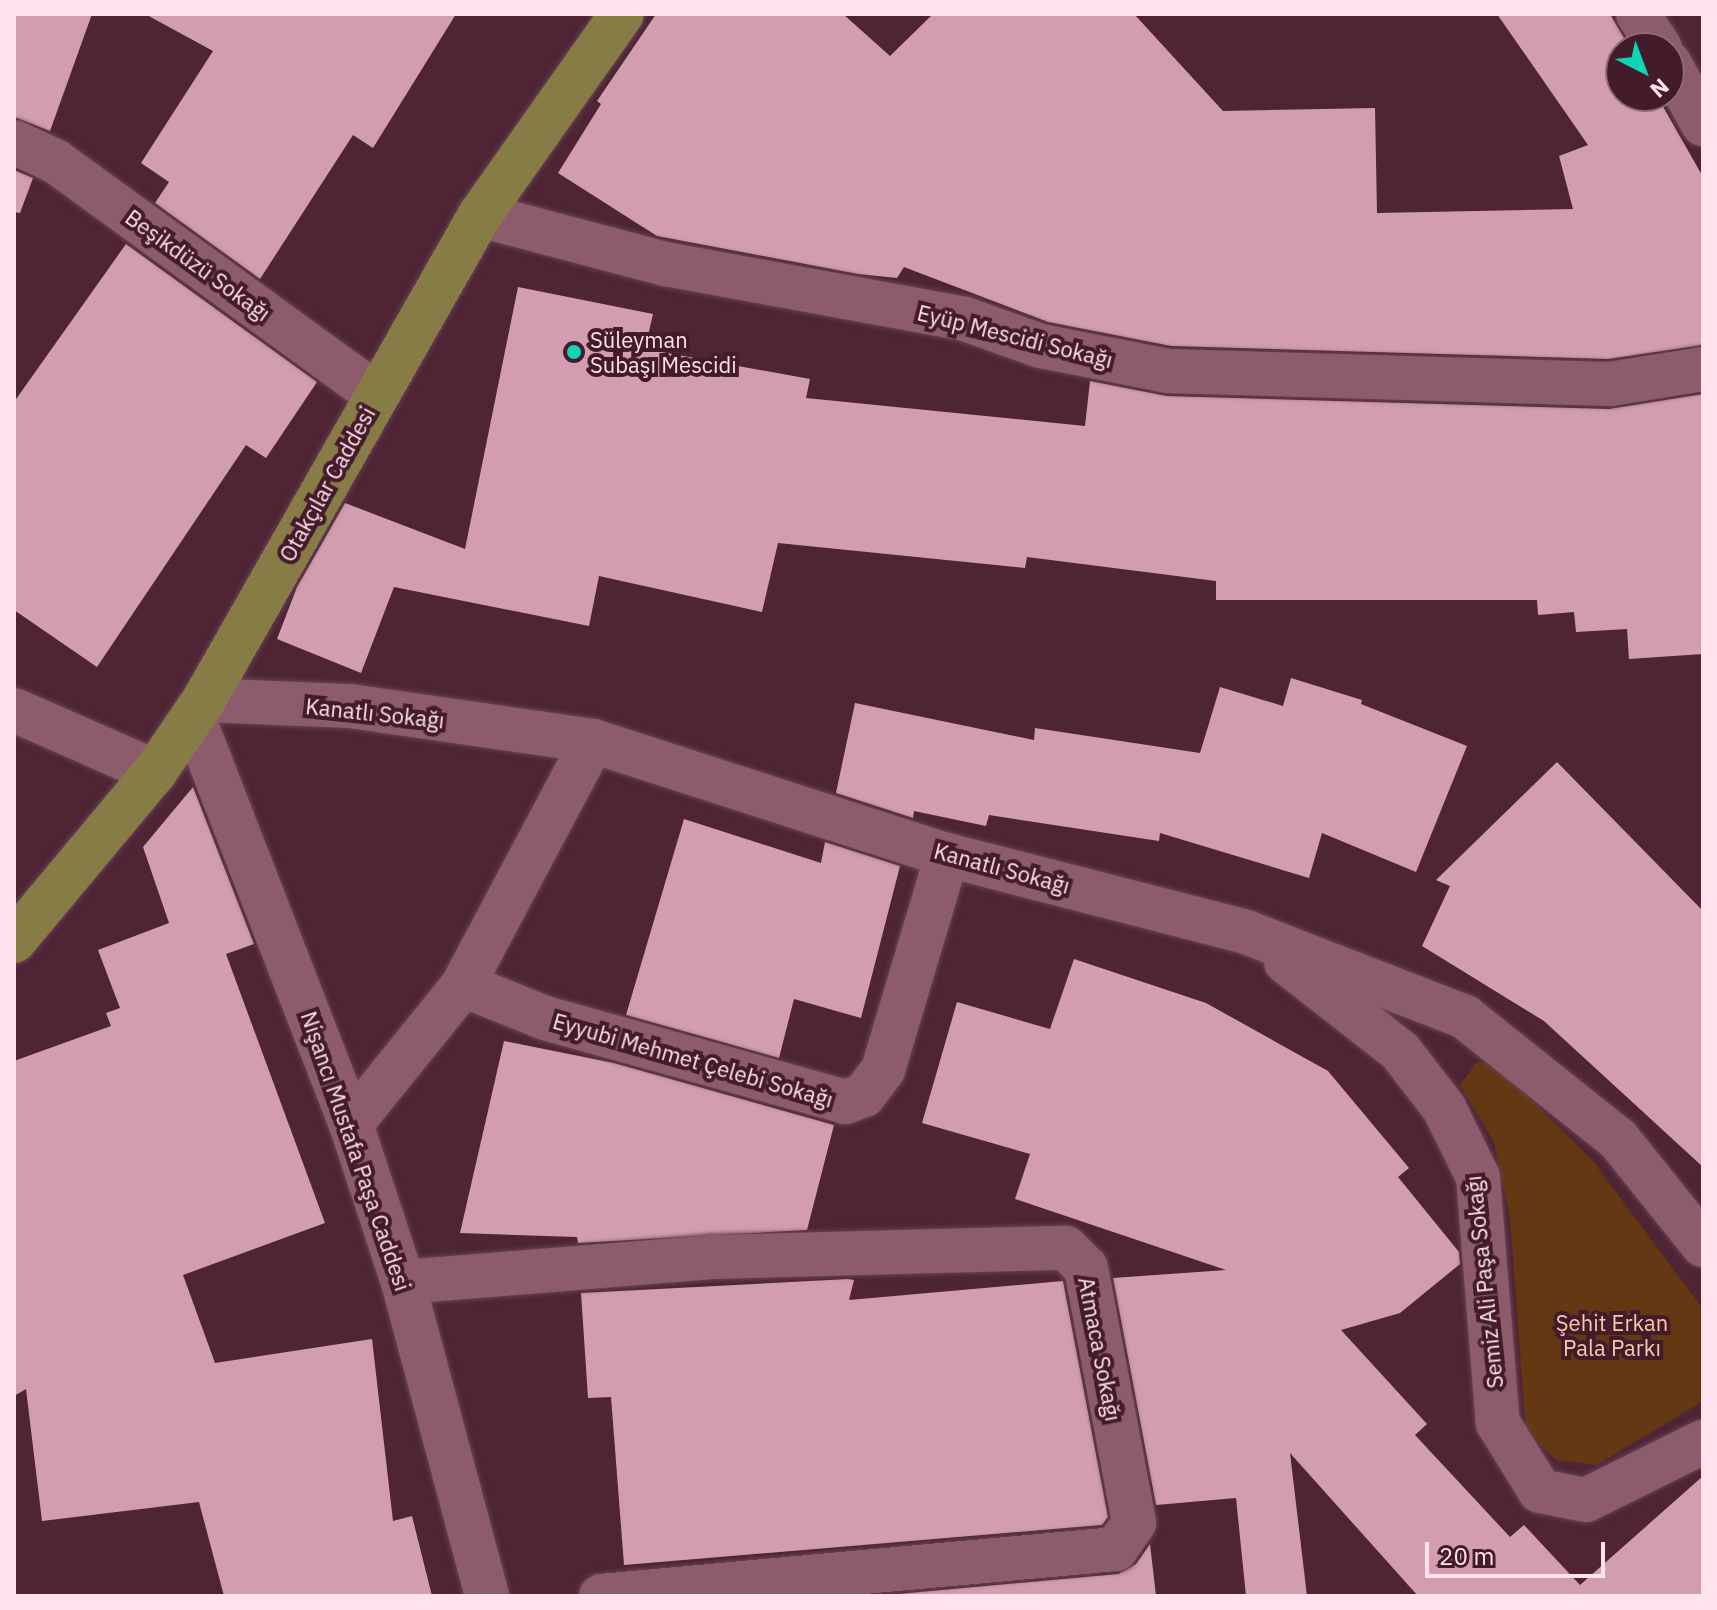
<!DOCTYPE html>
<html>
<head>
<meta charset="utf-8">
<style>
  body { margin:0 }
  #map { position:relative; width:1717px; height:1610px; overflow:hidden; background:#4f2536; font-family:"IBM Plex Sans",sans-serif }
  div>[style] { position:absolute }
  [style*='--x'] { left:calc(var(--x)*1px); top:calc(var(--y)*1px); width:calc(var(--w)*1px); rotate:calc(var(--a)*1deg) }
  .green>* { inset:0; background:#643813 }
  .building>* { inset:0; background:#d29db0 }
  .roads { filter:drop-shadow(0 0 2px #684353) drop-shadow(0 0 2px #684353) }
  .minor>* { height:44px; margin:-22px; padding:0 22px; transform-origin:22px; border-radius:22px; background:#8c5c6d }
  .major>* { height:44px; margin:-22px; padding:0 22px; transform-origin:22px; border-radius:22px; background:#877c45 }
  .dots>* { width:22px; height:22px; translate:-50% -50%; box-sizing:border-box; border:4px solid #441b2b; border-radius:50% }
  span { translate:-50% -50%; white-space:nowrap; text-align:center; line-height:1.15; -webkit-text-stroke:8px #441b2b; paint-order:stroke }
  .street-label { font-size:22px; color:#ffe2eb }
  .poi-label { font-size:22px; color:#ffe2eb }
  .left { translate:0 -50%; text-align:left }
  .park-label { font-size:22px; color:#f8caab }
  .frame { position:absolute; inset:0; border:16px solid #ffe2eb; pointer-events:none }
  .north { position:absolute; left:1605px; top:32px; width:80px; height:80px; box-sizing:border-box; background:#441b2b; border:2px solid #8f6b78; border-radius:50%; rotate:138deg; font-size:22px; font-weight:700; line-height:32px; text-align:center; color:#ffe2eb }
  .north::after { content:''; display:block; margin:auto; width:28px; height:36px; background:#0dd5b5; clip-path:polygon(50% 0,100% 100%,50% 72%,0 100%) }
  .scale { position:absolute; left:1425px; top:1542px; width:180px; height:36px; box-sizing:border-box; border:4px solid #ffe2eb; border-top:0; padding-left:10px; font-size:24px; line-height:28px; white-space:nowrap; color:#ffe2eb; -webkit-text-stroke:6px #441b2b; paint-order:stroke }
</style>
</head>
<body>
<div id="map">
  <div class="green">
    <div style="clip-path:polygon(1477px 1062px,1494px 1063px,1592px 1160px,1703px 1309px,1703px 1401px,1597px 1465px,1557px 1460px,1526px 1432px,1510px 1217px,1494px 1142px,1460px 1085px)"></div>
  </div>
  <div class="building">
    <div style="clip-path:polygon(14px 14px,92px 14px,50px 131px,14px 117px)"></div>
    <div style="clip-path:polygon(145px 14px,456px 14px,373px 148px,353px 135px,260px 279px,155px 203px,169px 182px,141px 163px,213px 51px)"></div>
    <div style="clip-path:polygon(656px 14px,843px 14px,890px 56px,933px 14px,1134px 14px,1223px 111px,1375px 108px,1377px 213px,1573px 209px,1559px 156px,1588px 145px,1497px 14px,1610px 14px,1630px 48px,1621px 48px,1621px 96px,1657px 96px,1703px 177px,1703px 345px,1608px 359px,1171px 346px,1048px 322px,904px 267px,897px 278px,858px 274px,657px 236px,558px 173px,601px 104px,597px 101px)"></div>
    <div style="clip-path:polygon(14px 170px,33px 178px,20px 213px,14px 212px)"></div>
    <div style="clip-path:polygon(126px 244px,317px 382px,266px 458px,246px 445px,97px 667px,14px 610px,14px 402px)"></div>
    <div style="clip-path:polygon(518px 287px,653px 314px,645px 349px,810px 379px,806px 398px,1085px 426px,1090px 381px,1167px 396px,1609px 409px,1703px 394px,1703px 654px,1629px 659px,1627px 629px,1576px 632px,1574px 612px,1538px 615px,1537px 600px,1216px 600px,1216px 581px,1027px 557px,1025px 568px,778px 543px,762px 612px,599px 576px,589px 626px,394px 587px,361px 673px,277px 639px,297px 587px,345px 503px,465px 549px)"></div>
    <div style="clip-path:polygon(1291px 678px,1362px 700px,1361px 704px,1467px 746px,1416px 872px,1322px 833px,1309px 878px,1160px 833px,1159px 841px,989px 815px,986px 826px,914px 811px,913px 818px,836px 793px,855px 703px,1034px 740px,1035px 728px,1200px 753px,1220px 687px,1283px 706px)"></div>
    <div style="clip-path:polygon(1557px 762px,1703px 911px,1703px 1167px,1544px 1021px,1422px 946px,1450px 886px,1436px 880px)"></div>
    <div style="clip-path:polygon(193px 787px,254px 944px,226px 954px,325px 1223px,183px 1275px,215px 1363px,372px 1339px,393px 1521px,412px 1516px,432px 1596px,224px 1596px,199px 1502px,42px 1521px,26px 1389px,14px 1396px,14px 1061px,111px 1026px,106px 1013px,120px 1008px,98px 950px,169px 923px,143px 847px)"></div>
    <div style="clip-path:polygon(684px 819px,821px 863px,825px 842px,900px 866px,861px 1018px,794px 999px,779px 1058px,626px 1015px)"></div>
    <div style="clip-path:polygon(1074px 959px,1206px 1003px,1328px 1071px,1409px 1168px,1398px 1177px,1459px 1252px,1460px 1264px,1400px 1313px,1341px 1330px,1427px 1424px,1415px 1435px,1510px 1537px,1524px 1525px,1580px 1585px,1703px 1476px,1703px 1596px,1418px 1596px,1290px 1453px,1307px 1596px,1246px 1596px,1236px 1498px,1156px 1505px,1113px 1278px,1226px 1270px,1015px 1199px,1030px 1154px,922px 1123px,957px 1002px,1050px 1029px)"></div>
    <div style="clip-path:polygon(504px 1041px,614px 1063px,834px 1125px,807px 1230px,578px 1243px,577px 1237px,460px 1233px)"></div>
    <div style="clip-path:polygon(848px 1279px,854px 1280px,849px 1300px,1063px 1281px,1108px 1517px,1102px 1525px,624px 1565px,611px 1397px,588px 1398px,581px 1293px)"></div>
    <div style="clip-path:polygon(1150px 1544px,1156px 1596px,876px 1596px,1118px 1574px,1136px 1564px)"></div>
  </div>
  <div class="roads">
    <div class="minor">
      <div style="--x:1638;--y:14;--w:40;--a:57.1"></div>
      <div style="--x:1669;--y:63;--w:70;--a:60.9"></div>
      <div style="--x:14;--y:142;--w:45;--a:24.9"></div>
      <div style="--x:55;--y:161;--w:398;--a:36"></div>
      <div style="--x:480;--y:215;--w:192;--a:14.8"></div>
      <div style="--x:666;--y:264;--w:304;--a:10.4"></div>
      <div style="--x:965;--y:319;--w:81;--a:19.6"></div>
      <div style="--x:1041;--y:346;--w:129;--a:11.1"></div>
      <div style="--x:1168;--y:371;--w:442;--a:1.7"></div>
      <div style="--x:1610;--y:384;--w:94;--a:-9.2"></div>
      <div style="--x:204;--y:700;--w:146;--a:2.4"></div>
      <div style="--x:350;--y:706;--w:246;--a:8.2"></div>
      <div style="--x:593;--y:741;--w:372;--a:17.9"></div>
      <div style="--x:947;--y:855;--w:309;--a:14.4"></div>
      <div style="--x:1246;--y:932;--w:235;--a:21.2"></div>
      <div style="--x:1465;--y:1017;--w:196;--a:38.6"></div>
      <div style="--x:1618;--y:1139;--w:136;--a:51.3"></div>
      <div style="--x:14;--y:710;--w:154;--a:23.7"></div>
      <div style="--x:193;--y:717;--w:437;--a:68.8"></div>
      <div style="--x:351;--y:1124;--w:166;--a:71.8"></div>
      <div style="--x:403;--y:1282;--w:325;--a:75"></div>
      <div style="--x:1286;--y:962;--w:145;--a:38"></div>
      <div style="--x:1400;--y:1051;--w:72;--a:52.3"></div>
      <div style="--x:1444;--y:1108;--w:77;--a:63.8"></div>
      <div style="--x:1478;--y:1177;--w:247;--a:85.4"></div>
      <div style="--x:1498;--y:1423;--w:80;--a:58.3"></div>
      <div style="--x:1540;--y:1491;--w:47;--a:11.1"></div>
      <div style="--x:1586;--y:1500;--w:131;--a:-26.4"></div>
      <div style="--x:463;--y:985;--w:88;--a:21.9"></div>
      <div style="--x:545;--y:1018;--w:312;--a:15.6"></div>
      <div style="--x:845;--y:1102;--w:20;--a:-20"></div>
      <div style="--x:864;--y:1095;--w:31;--a:-53"></div>
      <div style="--x:883;--y:1070;--w:224;--a:-73.4"></div>
      <div style="--x:351;--y:1124;--w:179;--a:-51.1"></div>
      <div style="--x:463;--y:985;--w:276;--a:-62"></div>
      <div style="--x:403;--y:1282;--w:310;--a:-4.6"></div>
      <div style="--x:712;--y:1257;--w:354;--a:-1.5"></div>
      <div style="--x:1066;--y:1248;--w:28;--a:45"></div>
      <div style="--x:1086;--y:1268;--w:259;--a:79.3"></div>
      <div style="--x:1134;--y:1523;--w:32;--a:125"></div>
      <div style="--x:1116;--y:1549;--w:517;--a:174.79"></div>
    </div>
    <div class="major">
      <div style="--x:14;--y:941;--w:220;--a:-50.2"></div>
      <div style="--x:155;--y:772;--w:87;--a:-55.8"></div>
      <div style="--x:204;--y:700;--w:558;--a:-60.36"></div>
      <div style="--x:480;--y:215;--w:246;--a:-54.8"></div>
    </div>
  </div>
  <div class="dots">
    <div style="left:574px;top:352px;background:#0dd5b5"></div>
  </div>
  <div class="street-label">
    <span style="left:198px;top:265px;rotate:36deg">Beşikdüzü Sokağı</span>
    <span style="left:1015px;top:336px;rotate:14deg">Eyüp Mescidi Sokağı</span>
    <span style="left:327px;top:484px;rotate:-61deg">Otakçılar Caddesi</span>
    <span style="left:375px;top:713px;rotate:6deg">Kanatlı Sokağı</span>
    <span style="left:1002px;top:868px;rotate:15deg">Kanatlı Sokağı</span>
    <span style="left:693px;top:1060px;rotate:16deg">Eyyubi Mehmet Çelebi Sokağı</span>
    <span style="left:356px;top:1151px;rotate:71deg">Nişancı Mustafa Paşa Caddesi</span>
    <span style="left:1484px;top:1282px;rotate:-96deg">Semiz Ali Paşa Sokağı</span>
    <span style="left:1100px;top:1349px;rotate:79deg">Atmaca Sokağı</span>
  </div>
  <div class="poi-label">
    <span class="left" style="left:590px;top:352px">Süleyman<br>Subaşı Mescidi</span>
  </div>
  <div class="park-label">
    <span style="left:1612px;top:1335px">Şehit Erkan<br>Pala Parkı</span>
  </div>
  <div class="frame"></div>
  <div class="north">N</div>
  <div class="scale">20 m</div>
</div>
</body>
</html>
